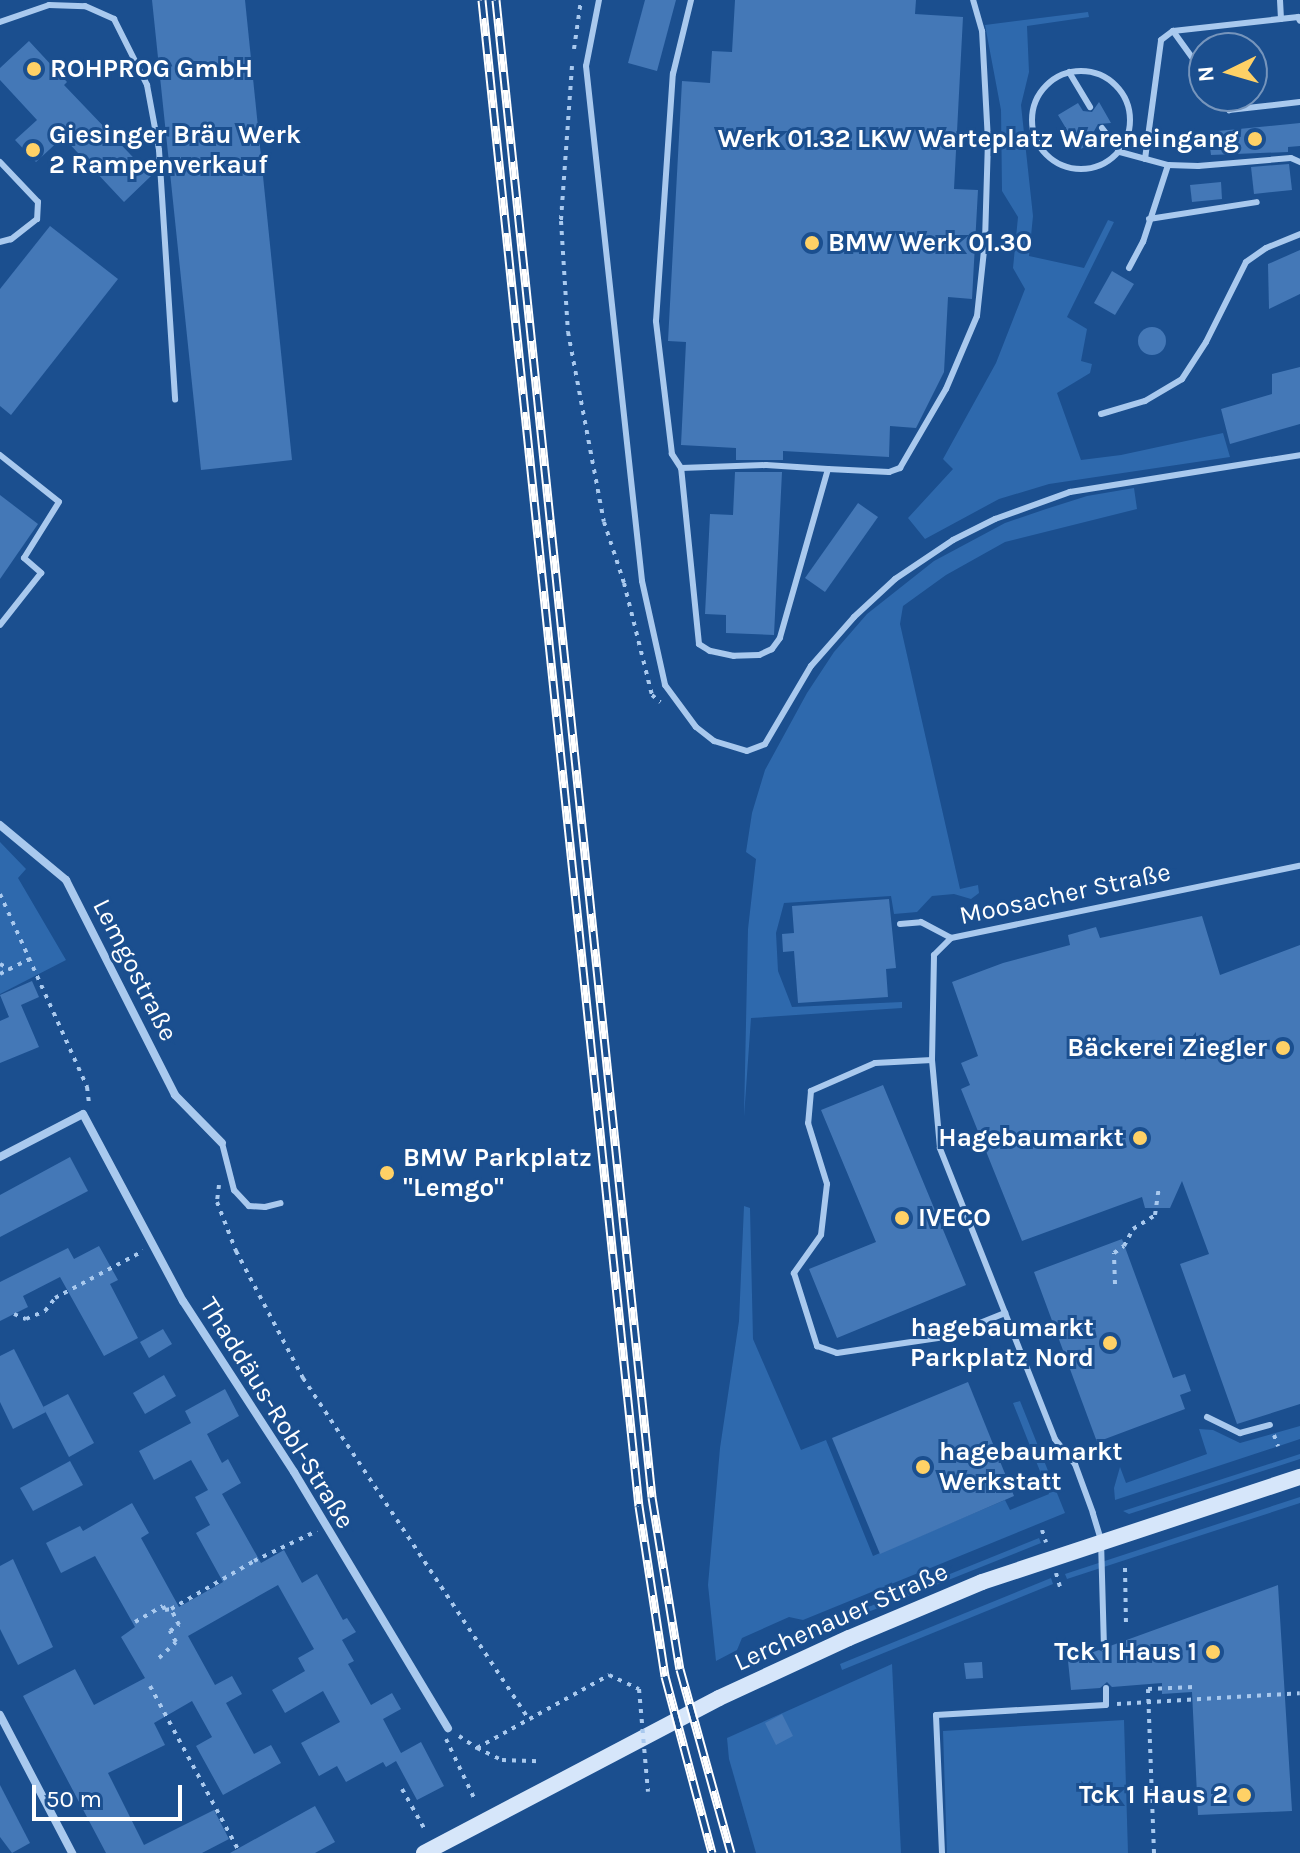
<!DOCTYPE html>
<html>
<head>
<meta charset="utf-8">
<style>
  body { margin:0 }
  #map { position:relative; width:1300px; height:1853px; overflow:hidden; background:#1b4f8f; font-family:Karla,sans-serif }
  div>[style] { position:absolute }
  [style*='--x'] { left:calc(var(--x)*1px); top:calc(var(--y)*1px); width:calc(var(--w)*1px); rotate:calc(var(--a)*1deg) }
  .green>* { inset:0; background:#2e69ad }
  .building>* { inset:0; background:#4478b7 }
  .round { border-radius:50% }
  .path>* { height:4px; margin-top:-2px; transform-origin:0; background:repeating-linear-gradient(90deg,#a9c9ee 0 4px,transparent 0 10px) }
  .lane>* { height:6px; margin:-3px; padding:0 3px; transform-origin:3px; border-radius:3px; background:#a9c9ee }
  .lane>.ring { margin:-3px; padding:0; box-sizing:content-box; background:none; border:6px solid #a9c9ee; border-radius:50% }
  .street>* { height:8px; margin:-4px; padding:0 4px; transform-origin:4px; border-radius:4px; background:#a9c9ee }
  .secondary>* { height:16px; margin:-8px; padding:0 8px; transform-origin:8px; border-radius:8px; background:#d6e6fa }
  .rail>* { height:9px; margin-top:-4.5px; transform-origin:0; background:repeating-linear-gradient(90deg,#1b4f8f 0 18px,#fff 0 36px); box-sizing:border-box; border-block:2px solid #fff }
  .path-bridge>* { height:4px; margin-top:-2px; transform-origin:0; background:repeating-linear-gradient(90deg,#a9c9ee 0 4px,transparent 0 10px) }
  .dots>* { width:22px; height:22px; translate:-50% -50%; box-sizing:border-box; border:4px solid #1b4f8f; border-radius:50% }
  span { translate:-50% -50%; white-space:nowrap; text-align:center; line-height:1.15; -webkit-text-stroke:6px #1b4f8f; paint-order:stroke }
  .poi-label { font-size:26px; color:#fff; font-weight:700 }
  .left { translate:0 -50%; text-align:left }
  .right { translate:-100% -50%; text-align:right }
  .street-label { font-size:26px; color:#fff }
  .north { position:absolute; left:1188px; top:32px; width:80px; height:80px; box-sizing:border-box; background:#1b4f8f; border:2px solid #7695bc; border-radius:50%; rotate:265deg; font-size:22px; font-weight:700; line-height:32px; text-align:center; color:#fff }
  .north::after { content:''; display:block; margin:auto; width:28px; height:36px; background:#ffd166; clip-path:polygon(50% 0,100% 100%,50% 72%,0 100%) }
  .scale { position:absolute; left:32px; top:1785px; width:150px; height:36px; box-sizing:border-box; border:4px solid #fff; border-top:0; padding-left:10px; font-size:24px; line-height:28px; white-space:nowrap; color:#fff; -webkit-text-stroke:6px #1b4f8f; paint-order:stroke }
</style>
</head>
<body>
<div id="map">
  <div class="green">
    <div style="clip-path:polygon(1088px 12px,1089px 17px,1027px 26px,1029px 72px,1021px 105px,1033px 216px,1029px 256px,1084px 268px,1108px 220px,1114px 222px,1067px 317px,1087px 329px,1081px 361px,1092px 364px,1090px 373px,1057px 393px,1081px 460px,1121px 455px,1223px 433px,1230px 457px,1049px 484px,999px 499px,925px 539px,908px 518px,953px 469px,943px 459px,996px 363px,1025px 289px,1013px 268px,1018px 217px,1002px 191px,1001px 110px,985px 25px)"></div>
    <div style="clip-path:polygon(1134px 488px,1137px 509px,1005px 542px,946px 575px,903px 606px,900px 624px,960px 889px,978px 885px,979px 893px,971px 899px,954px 894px,932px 896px,917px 912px,894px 914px,891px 896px,784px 903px,776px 933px,778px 971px,792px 1007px,902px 1002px,902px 1008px,751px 1018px,744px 1117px,748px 929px,756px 859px,746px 852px,752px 813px,765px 770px,807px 693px,834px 652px,867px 614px,934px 561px,1005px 523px,1046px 509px,1087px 496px)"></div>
    <div style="clip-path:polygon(0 842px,26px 869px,18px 878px,66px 960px,0 994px)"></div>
    <div style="clip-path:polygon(744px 1206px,750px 1208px,753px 1339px,801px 1450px,826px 1440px,873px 1556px,1005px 1500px,1010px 1510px,1049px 1494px,1013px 1403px,1020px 1401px,1065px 1513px,803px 1620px,789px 1617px,742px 1638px,737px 1650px,716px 1661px,708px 1585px,720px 1448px,739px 1321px)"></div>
    <div style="clip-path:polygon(1300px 1426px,1300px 1439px,1115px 1500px,1114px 1488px,1120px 1467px,1126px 1483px,1207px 1454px,1199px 1429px,1213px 1430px,1240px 1443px)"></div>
    <div style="clip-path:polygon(1300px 1454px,1300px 1459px,1129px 1514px,1123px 1511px)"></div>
    <div style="clip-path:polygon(1300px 1497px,1300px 1503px,1067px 1579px,1065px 1574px)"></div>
    <div style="clip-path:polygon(1039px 1538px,1041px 1543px,833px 1626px,831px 1622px)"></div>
    <div style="clip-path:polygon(1051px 1578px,1053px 1584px,842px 1670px,840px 1664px)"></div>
    <div style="clip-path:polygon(892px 1664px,901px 1853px,756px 1853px,729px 1759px,727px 1738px)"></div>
    <div style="clip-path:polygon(1124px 1720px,1128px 1853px,947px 1853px,943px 1731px)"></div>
  </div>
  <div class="building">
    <div style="clip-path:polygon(152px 0,245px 0,292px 460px,201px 470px)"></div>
    <div style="clip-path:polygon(645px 0,676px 0,657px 71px,628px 63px)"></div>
    <div style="clip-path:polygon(735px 0,916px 0,915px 14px,963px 17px,954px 189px,978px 190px,972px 299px,948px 297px,944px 372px,916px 428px,890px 426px,889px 457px,783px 451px,783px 460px,736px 460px,736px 448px,681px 445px,686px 342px,668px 341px,682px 81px,710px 83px,712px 51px,732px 52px)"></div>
    <div style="clip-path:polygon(29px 41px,67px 82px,64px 85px,151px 176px,124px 202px,63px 137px,36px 162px,15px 140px,37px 120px,0 80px,0 68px)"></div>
    <div style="clip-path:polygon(1099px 102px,1111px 123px,1098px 124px,1093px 133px,1096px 140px,1079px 150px,1058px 115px,1078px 103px,1083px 111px,1092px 112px)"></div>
    <div style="clip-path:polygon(1300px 123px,1300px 146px,1288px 147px,1288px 152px,1211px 155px,1208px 132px)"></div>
    <div style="clip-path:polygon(1289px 164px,1292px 190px,1254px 194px,1251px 167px)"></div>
    <div style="clip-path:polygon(1221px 182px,1222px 199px,1192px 202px,1190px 185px)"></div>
    <div style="clip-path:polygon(50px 226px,118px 279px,11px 415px,0 406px,0 289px)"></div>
    <div style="clip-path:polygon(1300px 250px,1300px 294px,1269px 309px,1268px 264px)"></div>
    <div style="clip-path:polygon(1112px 271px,1134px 284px,1115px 315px,1094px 303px)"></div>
    <div class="round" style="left:1138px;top:327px;width:28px;height:28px"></div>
    <div style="clip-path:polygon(1300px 367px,1300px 424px,1230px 444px,1221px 409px,1272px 394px,1272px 374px)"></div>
    <div style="clip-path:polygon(735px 472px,782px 472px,774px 635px,726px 633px,726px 615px,705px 614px,710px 514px,733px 515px)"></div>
    <div style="clip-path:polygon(0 495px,38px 524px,0 579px)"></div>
    <div style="clip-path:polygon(858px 503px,878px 517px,825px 592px,805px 578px)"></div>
    <div style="clip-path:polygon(889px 899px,896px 968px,886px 969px,888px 997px,798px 1003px,794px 951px,783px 952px,782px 934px,794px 933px,792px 906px)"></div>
    <div style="clip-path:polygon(1202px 916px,1220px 975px,1300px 945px,1300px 1404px,1237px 1424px,1180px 1264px,1209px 1254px,1182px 1181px,1170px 1208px,1145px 1208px,1142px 1197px,1022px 1241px,961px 1089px,970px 1085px,961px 1063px,978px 1056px,952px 982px,1003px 963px,1070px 945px,1068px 935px,1096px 927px,1100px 938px)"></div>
    <div style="clip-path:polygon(32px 981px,39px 997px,21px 1005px,39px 1047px,0 1063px,0 1021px,9px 1017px,0 995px)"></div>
    <div style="clip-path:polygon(883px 1085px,966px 1285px,837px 1338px,809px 1269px,876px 1242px,821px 1110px)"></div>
    <div style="clip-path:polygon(70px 1157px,88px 1191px,0 1237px,0 1195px)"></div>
    <div style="clip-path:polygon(1122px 1239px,1173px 1378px,1185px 1374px,1191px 1391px,1180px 1395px,1185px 1409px,1097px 1442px,1034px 1272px)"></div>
    <div style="clip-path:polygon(99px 1246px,118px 1280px,110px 1284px,138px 1338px,104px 1356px,60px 1277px,23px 1296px,28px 1307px,0 1321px,0 1282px,68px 1248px,74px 1259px)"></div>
    <div style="clip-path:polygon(163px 1329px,172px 1344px,149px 1358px,140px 1342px)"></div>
    <div style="clip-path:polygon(14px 1349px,46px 1412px,13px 1429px,0 1402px,0 1356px)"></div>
    <div style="clip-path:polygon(164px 1375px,176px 1396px,145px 1414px,133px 1393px)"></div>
    <div style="clip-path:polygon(968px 1382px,1014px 1496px,880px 1554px,832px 1438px)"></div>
    <div style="clip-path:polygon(225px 1389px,239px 1416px,207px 1434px,222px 1463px,228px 1459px,241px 1483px,222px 1494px,261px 1563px,284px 1550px,302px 1583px,317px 1574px,343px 1620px,347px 1618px,356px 1632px,342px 1640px,354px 1661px,348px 1664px,371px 1705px,392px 1693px,401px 1709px,383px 1719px,401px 1753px,421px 1742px,444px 1786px,417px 1800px,396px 1761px,386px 1767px,383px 1762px,346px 1782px,337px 1766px,319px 1776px,301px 1743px,340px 1722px,323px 1691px,285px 1713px,272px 1690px,305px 1671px,298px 1658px,314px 1649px,278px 1585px,188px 1636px,215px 1685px,232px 1676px,242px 1694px,226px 1703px,254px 1754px,271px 1745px,281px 1763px,223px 1795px,196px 1746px,212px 1737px,192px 1701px,154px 1723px,165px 1745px,108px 1773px,144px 1845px,214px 1810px,229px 1839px,202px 1853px,106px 1853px,23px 1696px,75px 1669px,94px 1705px,145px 1678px,121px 1637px,135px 1627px,95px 1556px,61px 1573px,46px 1543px,80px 1526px,83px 1531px,132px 1503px,149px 1533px,141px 1538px,179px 1607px,223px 1582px,196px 1533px,210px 1525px,195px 1497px,208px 1490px,191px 1460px,154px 1480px,139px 1451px,191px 1423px,185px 1411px)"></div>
    <div style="clip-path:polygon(68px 1394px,94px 1443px,69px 1457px,43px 1407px)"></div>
    <div style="clip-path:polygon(70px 1461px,83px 1485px,33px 1511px,20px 1488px)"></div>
    <div style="clip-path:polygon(13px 1559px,53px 1647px,18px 1665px,0 1629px,0 1566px)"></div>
    <div style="clip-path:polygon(1278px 1585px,1292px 1811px,1198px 1815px,1192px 1692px,1162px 1694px,1162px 1683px,1112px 1687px,1107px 1682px,1100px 1688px,1071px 1690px,1068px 1661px,1099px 1650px,1106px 1653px,1110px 1646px)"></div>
    <div style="clip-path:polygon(982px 1662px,983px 1678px,966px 1679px,964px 1663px)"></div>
    <div style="clip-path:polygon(782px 1714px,793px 1736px,776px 1745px,765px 1723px)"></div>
    <div style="clip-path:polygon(0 1785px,30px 1843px,12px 1853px,0 1837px)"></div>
    <div style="clip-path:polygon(315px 1806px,335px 1842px,315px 1853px,230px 1853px)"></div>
  </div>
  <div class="path">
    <div style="--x:574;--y:49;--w:49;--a:-81.9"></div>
    <div style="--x:572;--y:66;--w:155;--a:94.1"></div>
    <div style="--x:561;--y:221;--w:111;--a:86.4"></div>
    <div style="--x:568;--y:332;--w:193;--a:79.3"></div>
    <div style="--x:604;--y:522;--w:64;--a:71.8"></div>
    <div style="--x:624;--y:583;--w:115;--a:76"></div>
    <div style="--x:652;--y:695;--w:11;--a:41"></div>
    <div style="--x:0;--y:894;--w:212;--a:65.7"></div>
    <div style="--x:87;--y:1087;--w:17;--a:83"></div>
    <div style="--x:0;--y:964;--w:11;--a:27"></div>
    <div style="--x:0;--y:974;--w:33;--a:-27"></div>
    <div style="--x:219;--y:1185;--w:17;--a:97"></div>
    <div style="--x:217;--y:1202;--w:53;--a:68.8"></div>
    <div style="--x:236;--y:1251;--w:144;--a:62.2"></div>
    <div style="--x:303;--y:1378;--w:409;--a:56.5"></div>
    <div style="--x:1115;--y:1284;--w:31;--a:-92"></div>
    <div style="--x:1114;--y:1253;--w:12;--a:-35"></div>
    <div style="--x:1124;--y:1246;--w:19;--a:-62"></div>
    <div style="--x:1133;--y:1229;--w:26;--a:-32"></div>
    <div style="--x:1155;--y:1215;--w:28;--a:-82"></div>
    <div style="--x:14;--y:1314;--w:13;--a:23"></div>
    <div style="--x:26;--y:1319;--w:21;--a:-23"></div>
    <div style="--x:45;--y:1311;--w:16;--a:-52"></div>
    <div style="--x:55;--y:1298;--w:100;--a:-28.1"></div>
    <div style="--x:1274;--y:1435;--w:12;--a:70"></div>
    <div style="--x:1042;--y:1530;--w:13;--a:72"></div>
    <div style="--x:1125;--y:1568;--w:56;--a:89"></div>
    <div style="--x:1056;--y:1573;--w:18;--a:74"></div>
    <div style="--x:135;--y:1622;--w:32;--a:-30"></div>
    <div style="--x:163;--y:1606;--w:4;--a:63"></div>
    <div style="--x:165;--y:1610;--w:6;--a:-9"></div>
    <div style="--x:171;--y:1609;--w:96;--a:-30"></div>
    <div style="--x:254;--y:1561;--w:70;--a:-25.5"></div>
    <div style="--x:159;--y:1658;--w:23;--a:-43"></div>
    <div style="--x:176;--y:1642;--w:13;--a:-119"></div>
    <div style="--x:170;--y:1631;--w:11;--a:-34"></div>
    <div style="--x:179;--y:1625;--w:18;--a:-117"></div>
    <div style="--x:150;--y:1686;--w:190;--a:61.7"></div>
    <div style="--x:1117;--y:1704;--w:183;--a:-3.4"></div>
    <div style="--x:459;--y:1736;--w:22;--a:34"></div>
    <div style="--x:477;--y:1748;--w:151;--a:-28.9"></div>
    <div style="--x:609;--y:1675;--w:33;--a:25"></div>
    <div style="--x:446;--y:1739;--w:68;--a:64.6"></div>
    <div style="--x:477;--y:1748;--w:28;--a:26"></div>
    <div style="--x:502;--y:1760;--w:38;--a:2"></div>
    <div style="--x:402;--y:1789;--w:45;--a:60.6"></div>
    <div style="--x:1154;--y:1853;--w:164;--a:-92.1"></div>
    <div style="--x:1148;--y:1689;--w:46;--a:-2.5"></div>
  </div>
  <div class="lane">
    <div style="--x:599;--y:0;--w:67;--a:101.1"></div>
    <div style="--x:586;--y:66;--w:518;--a:83.79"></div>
    <div style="--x:642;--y:581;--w:107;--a:77.5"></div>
    <div style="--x:665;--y:685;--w:52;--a:53.6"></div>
    <div style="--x:696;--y:727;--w:23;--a:38"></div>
    <div style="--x:714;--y:741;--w:34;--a:17"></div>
    <div style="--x:747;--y:751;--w:19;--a:-21"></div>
    <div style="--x:765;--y:744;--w:91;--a:-59.5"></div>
    <div style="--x:811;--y:666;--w:65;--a:-48.7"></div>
    <div style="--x:854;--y:617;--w:56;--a:-42.8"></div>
    <div style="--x:895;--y:579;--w:70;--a:-33.9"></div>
    <div style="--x:953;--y:540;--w:47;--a:-26.6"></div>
    <div style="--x:995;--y:519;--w:80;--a:-19.8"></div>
    <div style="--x:1070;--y:492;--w:233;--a:-9.1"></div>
    <div style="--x:1280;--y:0;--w:19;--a:87"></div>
    <div style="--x:0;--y:22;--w:52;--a:-19.1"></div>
    <div style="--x:49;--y:5;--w:36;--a:2"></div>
    <div style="--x:85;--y:6;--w:32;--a:24"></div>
    <div style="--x:114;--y:19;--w:74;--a:63.4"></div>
    <div style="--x:147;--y:85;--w:66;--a:79.5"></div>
    <div style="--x:159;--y:150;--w:250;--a:86.3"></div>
    <div style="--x:1173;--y:31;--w:53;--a:54.2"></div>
    <div class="ring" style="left:1032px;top:71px;width:92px;height:92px"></div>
    <div style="--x:1069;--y:72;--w:41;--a:59"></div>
    <div style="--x:1220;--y:96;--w:17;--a:57"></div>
    <div style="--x:1229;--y:110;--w:71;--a:-6.4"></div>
    <div style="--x:1102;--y:128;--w:30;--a:53"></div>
    <div style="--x:1120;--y:152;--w:50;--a:15.2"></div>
    <div style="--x:1168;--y:165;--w:30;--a:2"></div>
    <div style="--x:1198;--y:166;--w:93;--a:-4.9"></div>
    <div style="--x:1291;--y:158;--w:10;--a:24"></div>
    <div style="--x:1145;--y:159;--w:120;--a:-82.3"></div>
    <div style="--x:1161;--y:40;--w:15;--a:-37"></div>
    <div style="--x:1173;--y:31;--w:126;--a:-6.4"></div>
    <div style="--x:1298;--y:17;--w:4;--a:63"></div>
    <div style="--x:0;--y:162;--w:55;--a:46.5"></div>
    <div style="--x:38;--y:202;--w:17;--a:93"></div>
    <div style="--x:37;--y:219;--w:33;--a:142"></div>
    <div style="--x:11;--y:239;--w:11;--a:165"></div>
    <div style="--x:1149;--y:219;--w:109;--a:-8.9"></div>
    <div style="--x:1129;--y:268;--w:30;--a:-62"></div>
    <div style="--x:1143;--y:242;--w:81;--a:-72"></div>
    <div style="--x:1101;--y:414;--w:46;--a:-16.5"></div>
    <div style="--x:1145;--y:401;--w:43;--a:-30.7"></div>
    <div style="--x:1182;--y:379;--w:44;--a:-57"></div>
    <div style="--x:1206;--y:342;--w:89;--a:-63.4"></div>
    <div style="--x:1246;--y:262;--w:24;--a:-35"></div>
    <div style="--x:1266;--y:248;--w:37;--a:-22"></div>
    <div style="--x:0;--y:455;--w:75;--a:38.5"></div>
    <div style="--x:59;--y:502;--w:66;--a:122"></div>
    <div style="--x:24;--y:558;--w:23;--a:41"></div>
    <div style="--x:41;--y:573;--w:66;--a:128.3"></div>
    <div style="--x:681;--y:468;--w:85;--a:-2"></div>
    <div style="--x:766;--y:465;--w:62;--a:3.7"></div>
    <div style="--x:828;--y:469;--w:176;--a:105.9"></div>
    <div style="--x:780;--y:638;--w:14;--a:126"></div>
    <div style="--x:772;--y:649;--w:14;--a:155"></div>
    <div style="--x:759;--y:655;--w:25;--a:178"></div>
    <div style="--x:734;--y:656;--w:25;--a:-168"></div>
    <div style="--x:710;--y:651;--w:13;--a:-148"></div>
    <div style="--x:699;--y:644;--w:177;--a:-95.8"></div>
    <div style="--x:681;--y:468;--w:17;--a:-123"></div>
    <div style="--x:672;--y:454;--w:134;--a:-96.9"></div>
    <div style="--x:656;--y:321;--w:248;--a:-86.1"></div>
    <div style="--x:673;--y:74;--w:76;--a:-76.3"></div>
    <div style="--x:828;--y:469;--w:61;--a:2.8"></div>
    <div style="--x:889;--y:472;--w:12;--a:-20"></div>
    <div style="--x:900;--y:468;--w:91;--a:-59.8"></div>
    <div style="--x:946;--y:389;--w:79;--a:-67"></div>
    <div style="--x:977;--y:316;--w:75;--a:-83.9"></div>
    <div style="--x:985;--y:241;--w:100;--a:-88.3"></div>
    <div style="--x:988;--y:141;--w:110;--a:-93.1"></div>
    <div style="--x:982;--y:31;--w:32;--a:-106"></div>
    <div style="--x:900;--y:924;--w:21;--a:-5"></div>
    <div style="--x:921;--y:922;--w:34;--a:28"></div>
    <div style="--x:932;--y:1060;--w:57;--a:177"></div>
    <div style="--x:875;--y:1063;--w:70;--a:156.4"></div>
    <div style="--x:811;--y:1091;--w:32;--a:95"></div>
    <div style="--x:808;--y:1123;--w:64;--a:72.7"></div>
    <div style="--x:827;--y:1184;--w:51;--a:96.7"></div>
    <div style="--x:821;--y:1235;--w:47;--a:125.4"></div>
    <div style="--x:794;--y:1273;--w:77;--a:72.5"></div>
    <div style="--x:817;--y:1346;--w:21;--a:19"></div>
    <div style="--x:837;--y:1353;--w:109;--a:-8.4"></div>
    <div style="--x:945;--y:1337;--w:65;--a:-21.8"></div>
    <div style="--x:222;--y:1143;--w:49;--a:75.7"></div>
    <div style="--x:234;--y:1190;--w:22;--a:47"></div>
    <div style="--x:249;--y:1206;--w:16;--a:4"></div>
    <div style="--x:265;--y:1207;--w:16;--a:-14"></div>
    <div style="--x:1207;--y:1417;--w:37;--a:26"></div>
    <div style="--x:1240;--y:1433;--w:31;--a:-15"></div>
    <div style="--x:1104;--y:1648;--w:108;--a:-91.6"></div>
    <div style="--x:1101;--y:1540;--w:28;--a:-107"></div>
    <div style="--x:1093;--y:1513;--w:52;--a:-110.2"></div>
    <div style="--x:1075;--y:1464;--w:32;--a:-129"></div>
    <div style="--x:1055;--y:1439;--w:313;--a:-111.6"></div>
    <div style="--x:940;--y:1148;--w:88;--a:-95.2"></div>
    <div style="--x:932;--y:1060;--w:105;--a:-88.9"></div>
    <div style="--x:934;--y:955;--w:24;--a:-45"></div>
    <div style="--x:951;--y:938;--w:356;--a:-11.7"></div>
    <div style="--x:942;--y:1853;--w:138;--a:-92.5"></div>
    <div style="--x:936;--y:1715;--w:170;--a:-3.4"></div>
    <div style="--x:1106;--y:1705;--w:17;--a:-90"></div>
  </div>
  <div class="street">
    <div style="--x:0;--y:825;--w:86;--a:39.8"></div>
    <div style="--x:66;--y:880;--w:241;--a:63.1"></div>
    <div style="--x:175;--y:1095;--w:67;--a:45.6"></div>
    <div style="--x:0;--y:1157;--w:93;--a:-27.4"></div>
    <div style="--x:83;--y:1114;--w:212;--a:61.9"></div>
    <div style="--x:183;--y:1301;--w:204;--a:57"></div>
    <div style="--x:294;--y:1472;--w:299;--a:59"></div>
    <div style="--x:0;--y:1715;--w:156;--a:62.4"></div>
  </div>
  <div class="secondary">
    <div style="--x:424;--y:1853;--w:333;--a:-27.7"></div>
    <div style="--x:719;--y:1698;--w:143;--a:-24.8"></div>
    <div style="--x:849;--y:1638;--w:144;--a:-22.8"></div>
    <div style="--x:982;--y:1582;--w:335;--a:-18.3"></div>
  </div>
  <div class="rail">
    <div style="--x:482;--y:0;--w:1514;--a:84.05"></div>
    <div style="--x:639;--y:1506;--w:172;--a:81.3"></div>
    <div style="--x:665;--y:1676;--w:183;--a:75.1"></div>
    <div style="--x:496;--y:0;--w:1505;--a:84.05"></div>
    <div style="--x:652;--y:1497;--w:174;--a:80.8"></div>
    <div style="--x:680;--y:1669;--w:191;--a:74.5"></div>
  </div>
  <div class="path-bridge">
    <div style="--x:639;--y:1689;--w:103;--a:85"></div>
  </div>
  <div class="dots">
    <div style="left:34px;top:69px;background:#ffd166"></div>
    <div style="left:1255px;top:139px;background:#ffd166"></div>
    <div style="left:33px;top:150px;background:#ffd166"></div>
    <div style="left:812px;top:243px;background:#ffd166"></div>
    <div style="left:1283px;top:1048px;background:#ffd166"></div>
    <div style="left:1140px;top:1138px;background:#ffd166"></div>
    <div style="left:387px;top:1173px;background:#ffd166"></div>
    <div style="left:902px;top:1218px;background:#ffd166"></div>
    <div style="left:1110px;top:1343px;background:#ffd166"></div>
    <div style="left:923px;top:1467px;background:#ffd166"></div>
    <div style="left:1213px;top:1652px;background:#ffd166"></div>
    <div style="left:1244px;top:1795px;background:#ffd166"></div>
  </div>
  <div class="poi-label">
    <span class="left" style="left:50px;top:69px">ROHPROG GmbH</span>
    <span class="left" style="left:49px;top:150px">Giesinger Bräu Werk<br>2 Rampenverkauf</span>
    <span class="right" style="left:1239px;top:139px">Werk 01.32 LKW Warteplatz Wareneingang</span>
    <span class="left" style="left:828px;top:243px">BMW Werk 01.30</span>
    <span class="right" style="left:1267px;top:1048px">Bäckerei Ziegler</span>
    <span class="right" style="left:1124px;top:1138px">Hagebaumarkt</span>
    <span class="left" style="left:403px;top:1173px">BMW Parkplatz<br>"Lemgo"</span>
    <span class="left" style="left:918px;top:1218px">IVECO</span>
    <span class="right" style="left:1094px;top:1343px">hagebaumarkt<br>Parkplatz Nord</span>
    <span class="left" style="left:939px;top:1467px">hagebaumarkt<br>Werkstatt</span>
    <span class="right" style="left:1197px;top:1652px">Tck 1 Haus 1</span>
    <span class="right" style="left:1228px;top:1795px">Tck 1 Haus 2</span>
  </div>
  <div class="street-label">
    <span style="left:1065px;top:894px;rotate:-12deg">Moosacher Straße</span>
    <span style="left:135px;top:970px;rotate:63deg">Lemgostraße</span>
    <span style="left:277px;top:1413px;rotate:58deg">Thaddäus-Robl-Straße</span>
    <span style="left:841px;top:1617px;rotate:-24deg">Lerchenauer Straße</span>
  </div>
  <div class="north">N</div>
  <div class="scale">50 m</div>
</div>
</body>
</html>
